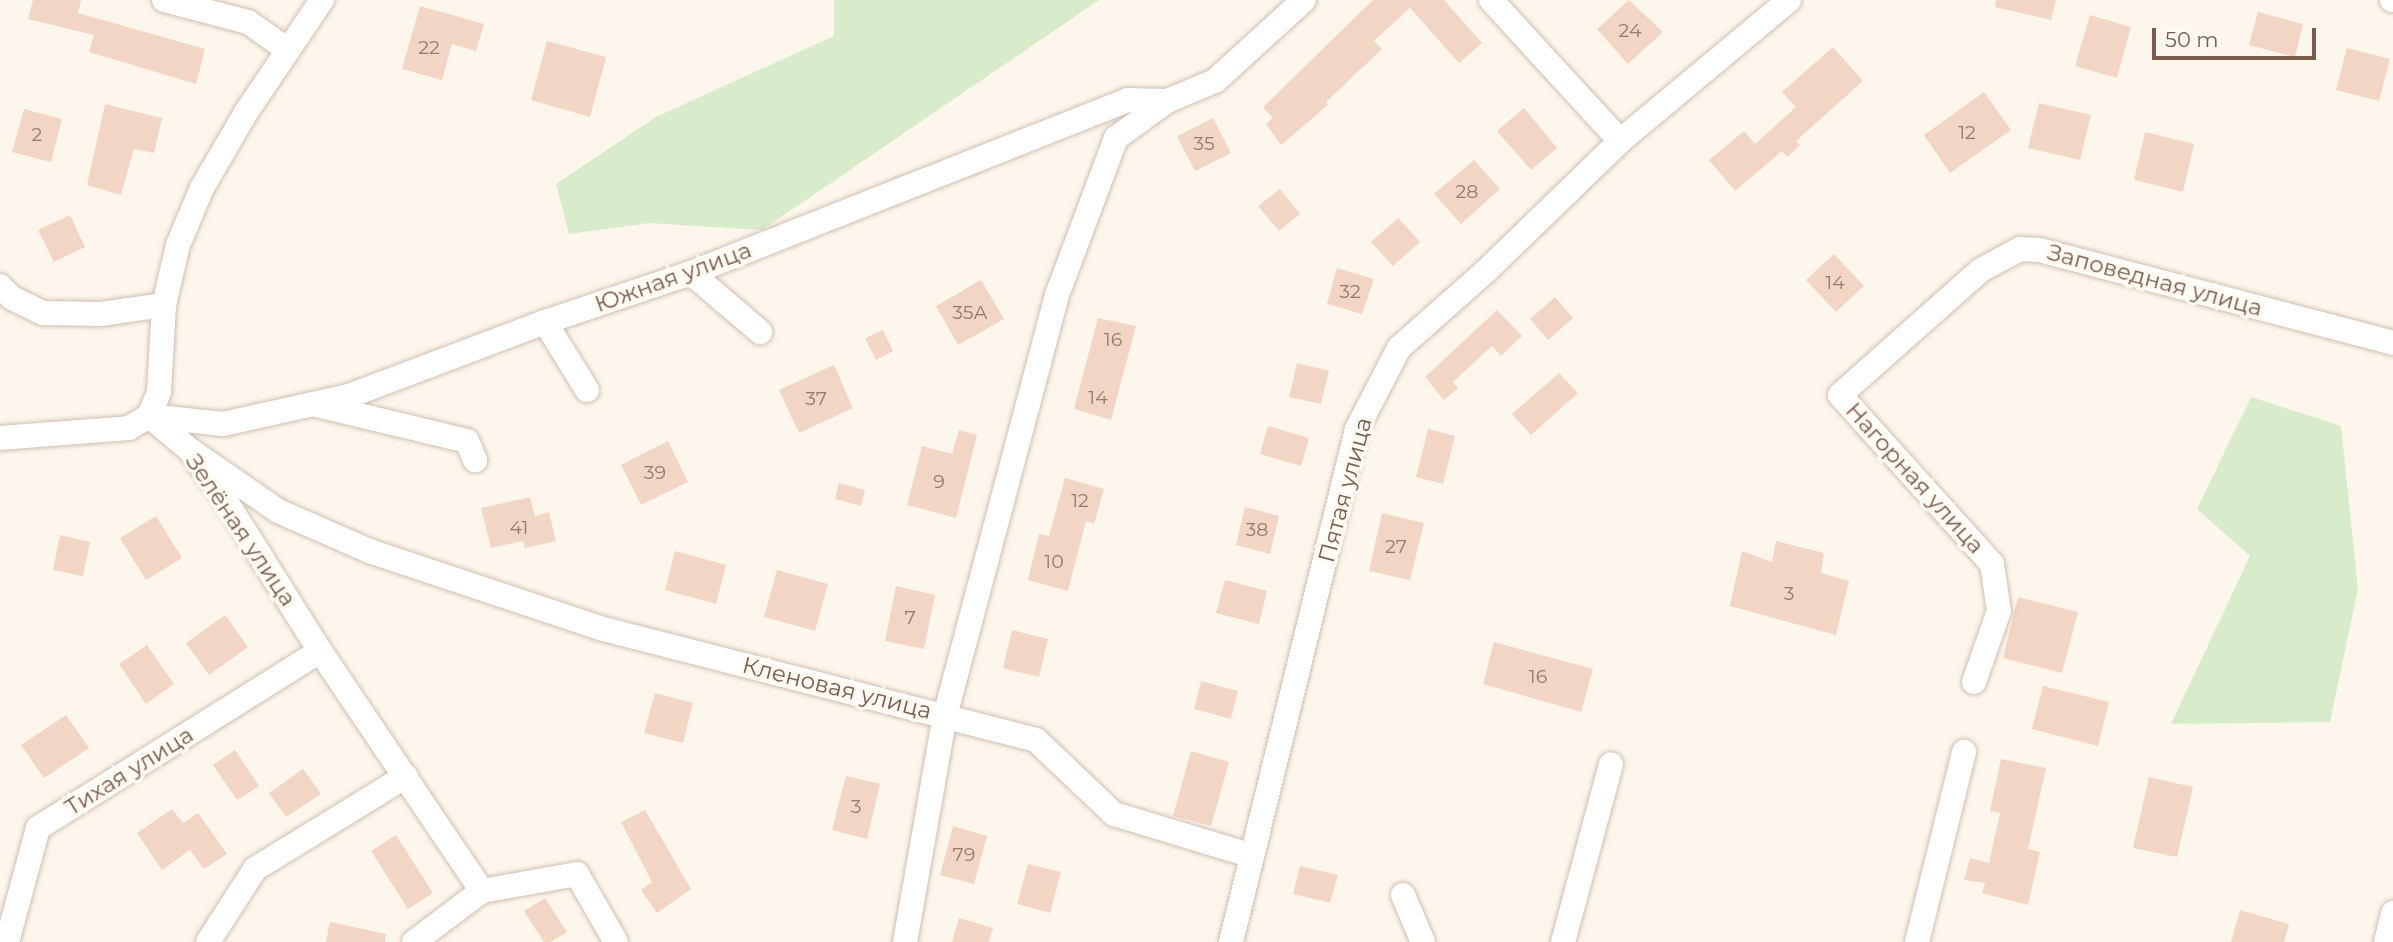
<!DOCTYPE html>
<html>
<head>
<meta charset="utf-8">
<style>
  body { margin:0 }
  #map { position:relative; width:2393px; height:942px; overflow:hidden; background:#fdf6ec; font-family:Montserrat,sans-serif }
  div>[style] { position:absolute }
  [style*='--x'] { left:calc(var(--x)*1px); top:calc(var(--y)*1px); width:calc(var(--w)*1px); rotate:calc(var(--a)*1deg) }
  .green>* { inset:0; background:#d8ecc9 }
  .building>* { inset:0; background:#f3d5c3 }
  .roads { filter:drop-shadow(0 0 2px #d1beb0) drop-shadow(0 0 2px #d1beb0) }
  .minor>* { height:24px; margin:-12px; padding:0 12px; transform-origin:12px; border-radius:12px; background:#fff }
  span { translate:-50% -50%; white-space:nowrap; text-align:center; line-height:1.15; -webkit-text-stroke:7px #fffaf3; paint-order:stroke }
  .number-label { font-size:19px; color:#987a6a }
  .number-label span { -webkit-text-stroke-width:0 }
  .street-label { font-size:23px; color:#7a5c4d }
  .scale { position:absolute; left:2152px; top:28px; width:164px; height:32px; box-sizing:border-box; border:4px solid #7a5c4d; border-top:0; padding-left:9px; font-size:21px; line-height:24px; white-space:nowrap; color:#7a5c4d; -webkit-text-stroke:5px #fffaf3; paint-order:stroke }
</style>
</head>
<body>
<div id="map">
  <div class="green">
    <div style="clip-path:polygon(834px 0,1099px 0,762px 230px,649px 223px,569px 234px,556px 184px,656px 117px,834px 36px)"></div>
    <div style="clip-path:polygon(2251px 397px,2341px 426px,2358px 589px,2330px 722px,2171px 724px,2250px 556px,2197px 509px)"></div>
  </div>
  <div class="building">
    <div style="clip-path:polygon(33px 0,81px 0,78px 13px,205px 49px,196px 84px,89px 52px,94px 35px,28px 19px)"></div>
    <div style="clip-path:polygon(1373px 0,1444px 0,1482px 43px,1459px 63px,1410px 8px,1374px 41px,1382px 49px,1326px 102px,1328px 105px,1281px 145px,1266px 124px,1273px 118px,1263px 107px)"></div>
    <div style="clip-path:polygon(1629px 0,1663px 32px,1628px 64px,1597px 29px)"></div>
    <div style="clip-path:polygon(1996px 0,2056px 0,2051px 20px,1995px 7px)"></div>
    <div style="clip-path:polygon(420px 6px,484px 24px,476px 51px,452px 44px,442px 80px,402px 69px)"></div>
    <div style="clip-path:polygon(2258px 12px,2303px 24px,2295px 57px,2249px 45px)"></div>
    <div style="clip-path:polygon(2090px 15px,2131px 27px,2117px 78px,2075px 66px)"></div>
    <div style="clip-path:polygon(547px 41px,606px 57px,590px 117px,531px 100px)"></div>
    <div style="clip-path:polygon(1833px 47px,1863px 81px,1796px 141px,1800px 145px,1787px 157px,1782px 151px,1735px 191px,1709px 160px,1744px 131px,1755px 144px,1796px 107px,1782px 92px)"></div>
    <div style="clip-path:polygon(2347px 48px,2390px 59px,2379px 101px,2336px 90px)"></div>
    <div style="clip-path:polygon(1984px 92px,2011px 130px,1950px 173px,1924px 135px)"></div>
    <div style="clip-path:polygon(2039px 103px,2091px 115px,2080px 160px,2028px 148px)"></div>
    <div style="clip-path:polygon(105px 104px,162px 118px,154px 153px,134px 149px,121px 195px,87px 185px)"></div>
    <div style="clip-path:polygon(1524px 108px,1557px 148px,1531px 170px,1497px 131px)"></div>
    <div style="clip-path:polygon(24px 109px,62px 119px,51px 162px,12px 152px)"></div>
    <div style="clip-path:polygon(1213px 118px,1231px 153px,1195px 171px,1177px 136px)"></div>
    <div style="clip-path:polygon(2145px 132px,2194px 144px,2183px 192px,2134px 180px)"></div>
    <div style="clip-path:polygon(1474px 160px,1500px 189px,1461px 224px,1434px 194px)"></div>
    <div style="clip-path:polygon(1280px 189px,1300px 214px,1279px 231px,1258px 206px)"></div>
    <div style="clip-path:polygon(70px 215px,85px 247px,54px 262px,38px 230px)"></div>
    <div style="clip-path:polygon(1398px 218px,1420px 242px,1393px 266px,1371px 242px)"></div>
    <div style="clip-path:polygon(1834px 254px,1864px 286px,1836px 312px,1806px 280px)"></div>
    <div style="clip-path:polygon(1337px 268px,1374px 279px,1362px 314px,1327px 304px)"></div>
    <div style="clip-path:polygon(981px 280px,1004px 319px,958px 345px,936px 306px)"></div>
    <div style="clip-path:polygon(1555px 297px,1573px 318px,1548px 340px,1530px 319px)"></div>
    <div style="clip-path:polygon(1497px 310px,1522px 336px,1501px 356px,1492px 346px,1453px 382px,1458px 388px,1444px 400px,1425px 377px)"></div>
    <div style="clip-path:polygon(1098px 318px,1136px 326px,1111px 420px,1074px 409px)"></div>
    <div style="clip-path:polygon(883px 330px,893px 351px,876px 360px,865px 338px)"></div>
    <div style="clip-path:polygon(1297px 363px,1329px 371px,1321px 404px,1289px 397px)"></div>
    <div style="clip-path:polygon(834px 365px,853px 408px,799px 433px,779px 390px)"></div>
    <div style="clip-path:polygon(1559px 373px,1578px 393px,1531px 435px,1512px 414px)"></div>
    <div style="clip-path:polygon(1268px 426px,1309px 438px,1301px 466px,1260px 454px)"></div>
    <div style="clip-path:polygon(1428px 429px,1455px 436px,1443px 484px,1416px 477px)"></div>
    <div style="clip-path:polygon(959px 430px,977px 435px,956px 518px,907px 505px,922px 446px,952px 454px)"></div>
    <div style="clip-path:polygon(668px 441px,688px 482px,641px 505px,621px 465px)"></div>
    <div style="clip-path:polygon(1065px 478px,1104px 489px,1094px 524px,1086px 521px,1068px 591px,1028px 580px,1039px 534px,1049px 536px)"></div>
    <div style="clip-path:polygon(839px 483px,865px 490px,861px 506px,835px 499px)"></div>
    <div style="clip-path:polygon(530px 497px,535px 516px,549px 512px,556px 541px,525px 548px,523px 541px,491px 548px,481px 508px)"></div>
    <div style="clip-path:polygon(1245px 507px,1279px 516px,1270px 554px,1236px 545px)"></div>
    <div style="clip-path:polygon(1382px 513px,1424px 523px,1410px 580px,1369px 571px)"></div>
    <div style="clip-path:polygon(156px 516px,182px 558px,146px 580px,120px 538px)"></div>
    <div style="clip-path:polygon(60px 535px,90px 542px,83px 576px,53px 570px)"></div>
    <div style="clip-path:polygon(1776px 541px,1824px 553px,1821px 573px,1849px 581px,1836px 635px,1730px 606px,1742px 551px,1772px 562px)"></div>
    <div style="clip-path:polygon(675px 551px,726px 565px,716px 604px,665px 590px)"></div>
    <div style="clip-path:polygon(777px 570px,828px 584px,815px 631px,764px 617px)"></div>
    <div style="clip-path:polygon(1225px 580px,1267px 591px,1259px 624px,1216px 613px)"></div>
    <div style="clip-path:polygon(896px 586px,935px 595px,924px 649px,885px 641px)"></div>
    <div style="clip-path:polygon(2018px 597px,2078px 612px,2062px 673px,2003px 658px)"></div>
    <div style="clip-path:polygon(225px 615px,248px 647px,209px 675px,186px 643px)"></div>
    <div style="clip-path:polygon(1012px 630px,1048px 639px,1039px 677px,1003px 668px)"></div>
    <div style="clip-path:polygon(1494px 642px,1593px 669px,1581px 712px,1483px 684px)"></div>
    <div style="clip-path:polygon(147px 645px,174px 684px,146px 704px,119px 664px)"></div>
    <div style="clip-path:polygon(1201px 681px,1238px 691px,1231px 719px,1194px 709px)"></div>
    <div style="clip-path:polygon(2043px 686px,2109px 702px,2098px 746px,2032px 729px)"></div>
    <div style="clip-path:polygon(655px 693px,693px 703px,683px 743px,644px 733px)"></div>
    <div style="clip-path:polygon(66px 715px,89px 748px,44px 778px,21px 745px)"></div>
    <div style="clip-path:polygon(235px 750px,259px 786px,237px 800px,213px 765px)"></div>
    <div style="clip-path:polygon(1191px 751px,1229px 762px,1211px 826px,1173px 816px)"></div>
    <div style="clip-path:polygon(2001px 759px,2046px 768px,2028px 849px,2040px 852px,2028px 905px,1982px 893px,1985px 883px,1964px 880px,1970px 858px,1989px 863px,2000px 813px,1990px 811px)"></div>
    <div style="clip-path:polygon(303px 769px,321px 794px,286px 817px,269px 793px)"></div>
    <div style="clip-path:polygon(846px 776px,880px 784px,867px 839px,832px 830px)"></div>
    <div style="clip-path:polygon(2149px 777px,2193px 787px,2177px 857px,2133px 848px)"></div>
    <div style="clip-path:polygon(172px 809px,183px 823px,198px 813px,227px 854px,204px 869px,190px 850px,162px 870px,137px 833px)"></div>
    <div style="clip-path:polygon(645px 810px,691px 889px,657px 913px,641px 890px,652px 882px,621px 822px)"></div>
    <div style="clip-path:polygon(953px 826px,987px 836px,974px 884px,940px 875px)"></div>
    <div style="clip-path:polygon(396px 835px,433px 893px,408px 909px,371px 851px)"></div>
    <div style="clip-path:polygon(1028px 864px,1061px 872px,1050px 913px,1017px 904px)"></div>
    <div style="clip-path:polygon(1300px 866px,1338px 875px,1330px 903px,1293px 894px)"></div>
    <div style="clip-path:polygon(545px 898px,567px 932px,550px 942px,544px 942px,524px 911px)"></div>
    <div style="clip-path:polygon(2240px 910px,2289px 924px,2284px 942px,2231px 942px)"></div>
    <div style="clip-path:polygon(959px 918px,993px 928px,989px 942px,952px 942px)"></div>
    <div style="clip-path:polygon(330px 922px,386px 934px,385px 942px,326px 942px)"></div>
  </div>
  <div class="roads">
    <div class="minor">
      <div style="--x:164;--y:0;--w:87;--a:14.7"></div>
      <div style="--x:248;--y:22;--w:49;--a:35"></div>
      <div style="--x:1491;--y:0;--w:191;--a:47.5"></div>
      <div style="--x:2392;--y:0;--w:1;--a:0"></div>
      <div style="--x:691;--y:273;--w:91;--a:40.5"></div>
      <div style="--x:0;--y:286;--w:17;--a:45"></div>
      <div style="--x:12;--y:298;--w:34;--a:26"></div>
      <div style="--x:43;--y:313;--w:58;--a:1"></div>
      <div style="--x:101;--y:314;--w:64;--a:-8.1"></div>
      <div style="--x:545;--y:322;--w:80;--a:58.3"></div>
      <div style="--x:317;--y:405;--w:154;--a:13.5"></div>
      <div style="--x:467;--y:441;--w:21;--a:67"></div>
      <div style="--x:149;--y:416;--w:53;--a:39.7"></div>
      <div style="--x:190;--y:450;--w:59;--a:54.7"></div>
      <div style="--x:224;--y:498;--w:181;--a:57.9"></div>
      <div style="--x:320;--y:651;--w:290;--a:56"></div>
      <div style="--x:149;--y:416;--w:26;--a:-67"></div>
      <div style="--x:159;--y:392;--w:87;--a:-86.7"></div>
      <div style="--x:164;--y:305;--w:62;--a:-76.9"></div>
      <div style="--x:178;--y:245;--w:62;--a:-67.2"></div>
      <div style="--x:202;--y:188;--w:86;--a:-59.8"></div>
      <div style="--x:245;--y:114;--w:138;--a:-56"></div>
      <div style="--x:0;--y:438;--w:129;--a:-4.4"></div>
      <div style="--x:129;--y:428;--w:23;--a:-31"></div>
      <div style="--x:149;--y:416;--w:74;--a:6.2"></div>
      <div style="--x:223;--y:424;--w:129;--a:-12.5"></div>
      <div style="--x:349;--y:396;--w:210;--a:-20.7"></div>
      <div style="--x:545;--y:322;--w:154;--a:-18.6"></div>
      <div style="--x:691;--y:273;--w:469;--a:-21.6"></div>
      <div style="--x:1127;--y:100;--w:40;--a:1.4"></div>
      <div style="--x:1167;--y:101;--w:52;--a:-22.6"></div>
      <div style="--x:1215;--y:81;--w:120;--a:-42.3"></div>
      <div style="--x:190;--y:450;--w:107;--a:34.7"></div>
      <div style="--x:278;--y:511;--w:103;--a:23.6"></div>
      <div style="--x:372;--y:552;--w:240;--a:18.4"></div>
      <div style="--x:600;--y:628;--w:450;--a:14.4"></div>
      <div style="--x:1036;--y:740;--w:108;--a:43.5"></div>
      <div style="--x:1114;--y:814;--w:144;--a:16.9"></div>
      <div style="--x:1974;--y:682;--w:75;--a:-70.6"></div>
      <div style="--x:1999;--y:611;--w:48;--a:-98.5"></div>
      <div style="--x:1992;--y:564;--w:227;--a:-132"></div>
      <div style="--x:1840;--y:395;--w:188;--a:-41.6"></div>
      <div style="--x:1981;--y:270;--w:44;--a:-28.3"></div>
      <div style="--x:2020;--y:249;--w:19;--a:3"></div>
      <div style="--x:2039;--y:250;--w:366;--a:14.7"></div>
      <div style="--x:1403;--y:895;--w:51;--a:66.9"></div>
      <div style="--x:7;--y:942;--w:118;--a:-74.8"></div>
      <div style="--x:38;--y:828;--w:333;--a:-32.1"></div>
      <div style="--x:208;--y:942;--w:87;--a:-57.2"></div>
      <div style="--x:255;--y:869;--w:177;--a:-31.6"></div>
      <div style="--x:414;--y:942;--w:85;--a:-36.9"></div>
      <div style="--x:482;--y:891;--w:97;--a:-10.1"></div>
      <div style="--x:577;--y:874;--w:78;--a:60.2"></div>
      <div style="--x:905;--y:942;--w:230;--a:-80"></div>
      <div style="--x:945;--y:716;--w:436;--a:-75.1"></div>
      <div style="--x:1057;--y:295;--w:168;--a:-69.4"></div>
      <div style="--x:1116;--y:138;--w:63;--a:-36"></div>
      <div style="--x:1231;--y:942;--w:528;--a:-76.2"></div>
      <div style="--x:1357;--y:429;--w:91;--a:-62.6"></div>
      <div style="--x:1399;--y:348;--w:116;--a:-41.5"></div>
      <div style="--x:1486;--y:271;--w:187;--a:-44.1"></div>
      <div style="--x:1620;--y:141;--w:220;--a:-39.8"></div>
      <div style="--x:1563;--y:942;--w:184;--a:-74.9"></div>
      <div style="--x:1917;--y:942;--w:196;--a:-76.1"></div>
      <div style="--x:2386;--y:942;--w:30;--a:-76"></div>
    </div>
  </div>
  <div class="number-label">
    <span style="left:1630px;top:31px">24</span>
    <span style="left:429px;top:48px">22</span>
    <span style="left:1967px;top:133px">12</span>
    <span style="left:37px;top:135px">2</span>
    <span style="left:1204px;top:144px">35</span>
    <span style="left:1467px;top:192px">28</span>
    <span style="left:1835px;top:283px">14</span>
    <span style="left:1350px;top:292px">32</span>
    <span style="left:970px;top:313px">35А</span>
    <span style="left:1113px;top:340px">16</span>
    <span style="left:1098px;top:398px">14</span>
    <span style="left:816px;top:399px">37</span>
    <span style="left:655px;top:473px">39</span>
    <span style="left:939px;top:482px">9</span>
    <span style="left:1080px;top:501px">12</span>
    <span style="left:519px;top:528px">41</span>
    <span style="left:1257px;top:530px">38</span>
    <span style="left:1396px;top:547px">27</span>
    <span style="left:1054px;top:562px">10</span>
    <span style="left:1789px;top:594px">3</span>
    <span style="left:910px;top:618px">7</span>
    <span style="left:1538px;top:677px">16</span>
    <span style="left:856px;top:807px">3</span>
    <span style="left:964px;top:855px">79</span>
  </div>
  <div class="street-label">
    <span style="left:673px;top:277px;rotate:-20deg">Южная улица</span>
    <span style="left:2155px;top:280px;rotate:15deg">Заповедная улица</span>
    <span style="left:1915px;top:478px;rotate:48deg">Нагорная улица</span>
    <span style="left:1345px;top:490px;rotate:-75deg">Пятая улица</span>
    <span style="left:241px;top:530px;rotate:56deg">Зелёная улица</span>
    <span style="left:837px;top:688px;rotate:14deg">Кленовая улица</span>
    <span style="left:129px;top:771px;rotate:-32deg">Тихая улица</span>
  </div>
  <div class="scale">50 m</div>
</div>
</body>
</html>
